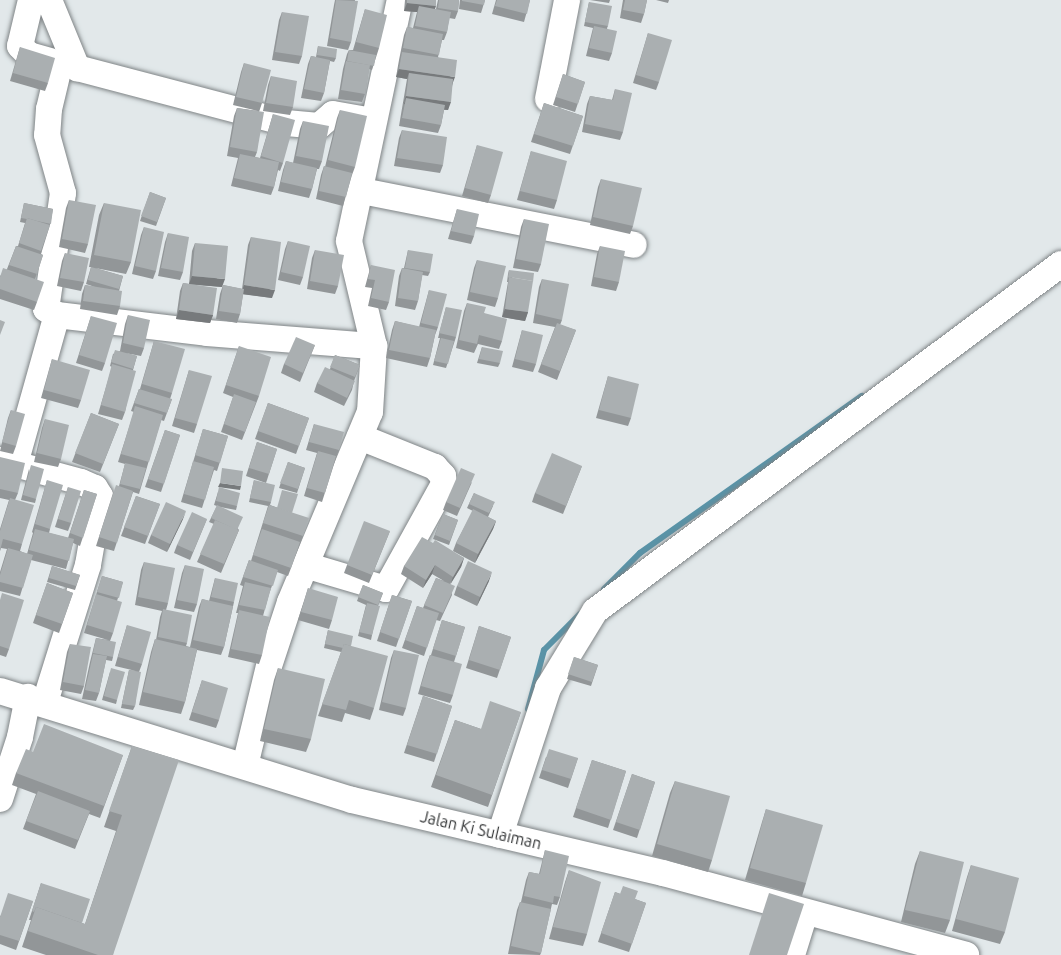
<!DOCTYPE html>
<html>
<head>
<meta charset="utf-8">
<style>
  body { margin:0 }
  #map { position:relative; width:1061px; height:955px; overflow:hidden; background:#e2e8ea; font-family:Ubuntu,sans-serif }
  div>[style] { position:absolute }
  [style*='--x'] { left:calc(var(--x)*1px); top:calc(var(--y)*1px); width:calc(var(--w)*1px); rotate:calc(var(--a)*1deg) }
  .stream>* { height:6px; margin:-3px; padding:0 3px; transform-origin:3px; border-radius:3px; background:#5a93a7 }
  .roads { filter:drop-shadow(0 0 2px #7f8486) drop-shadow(0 0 2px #7f8486) }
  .minor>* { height:26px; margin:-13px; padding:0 13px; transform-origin:13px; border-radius:13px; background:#fff }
  .wall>* { inset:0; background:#929698 }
  .shaded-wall>* { inset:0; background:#777a7c }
  .building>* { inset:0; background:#aaafb1 }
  span { translate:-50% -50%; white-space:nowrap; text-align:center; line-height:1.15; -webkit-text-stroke:4.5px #fff; paint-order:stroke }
  .street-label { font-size:16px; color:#343637 }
</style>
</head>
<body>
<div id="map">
  <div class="stream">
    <div style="--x:604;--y:589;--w:51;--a:-45"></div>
    <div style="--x:640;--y:553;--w:272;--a:-35.3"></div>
    <div style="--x:528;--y:709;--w:61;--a:-74.8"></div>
    <div style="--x:544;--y:650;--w:51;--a:-45"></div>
  </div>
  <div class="roads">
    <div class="minor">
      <div style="--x:31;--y:0;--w:47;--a:103.4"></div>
      <div style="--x:20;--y:46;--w:13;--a:45"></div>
      <div style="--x:29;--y:55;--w:22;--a:16"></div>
      <div style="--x:49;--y:0;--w:74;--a:67.6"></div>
      <div style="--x:77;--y:68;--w:216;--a:14.7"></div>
      <div style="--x:286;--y:123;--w:33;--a:5"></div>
      <div style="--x:319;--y:126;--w:18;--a:-41"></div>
      <div style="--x:333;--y:114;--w:39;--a:10"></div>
      <div style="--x:60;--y:63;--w:47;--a:103.4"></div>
      <div style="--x:49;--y:109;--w:26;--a:94"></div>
      <div style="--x:47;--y:135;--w:60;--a:74.6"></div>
      <div style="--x:63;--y:193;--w:117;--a:98.3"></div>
      <div style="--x:46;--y:309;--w:13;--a:29"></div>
      <div style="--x:57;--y:315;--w:151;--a:6.8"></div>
      <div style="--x:207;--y:333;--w:168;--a:4.5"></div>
      <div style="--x:548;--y:99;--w:101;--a:-79.1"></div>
      <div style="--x:357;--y:190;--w:282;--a:11.2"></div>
      <div style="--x:0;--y:460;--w:84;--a:15.2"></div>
      <div style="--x:81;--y:482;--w:15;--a:23"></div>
      <div style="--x:95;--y:488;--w:9;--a:58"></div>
      <div style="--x:100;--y:496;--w:70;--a:99.9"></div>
      <div style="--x:88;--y:565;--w:144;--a:107.4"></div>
      <div style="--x:15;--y:464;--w:155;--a:-74.3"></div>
      <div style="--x:305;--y:565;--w:84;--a:16.5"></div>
      <div style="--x:386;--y:589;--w:120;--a:-61.1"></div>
      <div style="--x:444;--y:484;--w:8;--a:-97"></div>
      <div style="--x:443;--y:476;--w:12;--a:-132"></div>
      <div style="--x:435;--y:467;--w:81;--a:-158.2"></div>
      <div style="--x:0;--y:691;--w:368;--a:17.2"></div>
      <div style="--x:352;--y:800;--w:319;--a:13.2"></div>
      <div style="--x:663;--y:873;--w:314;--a:15.1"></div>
      <div style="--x:245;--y:766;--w:103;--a:-76.5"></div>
      <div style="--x:269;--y:666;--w:67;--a:-71.8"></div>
      <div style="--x:290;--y:602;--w:206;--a:-67.2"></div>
      <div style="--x:370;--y:412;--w:66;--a:-86.5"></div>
      <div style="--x:374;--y:346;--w:108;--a:-103.4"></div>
      <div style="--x:349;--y:241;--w:246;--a:-78.1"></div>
      <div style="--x:0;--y:799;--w:65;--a:-72.1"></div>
      <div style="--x:20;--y:737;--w:41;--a:-78.7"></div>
      <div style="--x:500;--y:835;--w:155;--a:-71.9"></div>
      <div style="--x:548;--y:688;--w:90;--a:-58.6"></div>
      <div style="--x:595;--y:611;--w:581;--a:-36.67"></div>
      <div style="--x:792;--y:955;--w:44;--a:-72.8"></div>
    </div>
  </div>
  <div class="wall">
    <div style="clip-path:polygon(335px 0,355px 0,351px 42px,348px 50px,327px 46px,334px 5px)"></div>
    <div style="clip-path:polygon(405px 0,436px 0,434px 9px,436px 9px,438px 0,459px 0,458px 11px,455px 19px,449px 18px,447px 32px,444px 40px,442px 40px,438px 57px,453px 81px,448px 110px,444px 110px,441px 125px,438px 133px,399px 126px,407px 79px,396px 77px,399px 60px,404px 35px,407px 27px,413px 28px,417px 12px,404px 11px)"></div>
    <div style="clip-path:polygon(460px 0,485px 0,481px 13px,459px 9px)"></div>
    <div style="clip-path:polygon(496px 0,530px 0,524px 22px,492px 14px)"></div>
    <div style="clip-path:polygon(590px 0,610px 0,609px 3px)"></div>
    <div style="clip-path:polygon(623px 0,647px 0,644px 14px,641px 23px,620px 18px)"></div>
    <div style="clip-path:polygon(656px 0,669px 0,668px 3px)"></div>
    <div style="clip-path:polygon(589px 2px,608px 26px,607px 28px,612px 53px,609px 61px,586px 56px,593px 28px,584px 26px)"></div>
    <div style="clip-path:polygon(365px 9px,379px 48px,372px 70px,369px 69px,365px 94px,362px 102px,338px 99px,343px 69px,347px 54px,349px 50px,353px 50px)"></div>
    <div style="clip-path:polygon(282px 12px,302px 56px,299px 64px,272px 60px,279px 20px)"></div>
    <div style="clip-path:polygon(648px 33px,659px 82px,656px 90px,633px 83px)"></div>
    <div style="clip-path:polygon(318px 46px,336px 58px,334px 62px,330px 61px,324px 93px,321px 101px,301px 98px,308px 64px,311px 56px,316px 57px)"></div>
    <div style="clip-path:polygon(20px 47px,48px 83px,45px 91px,10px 81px)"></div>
    <div style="clip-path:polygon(244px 63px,262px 103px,259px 112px,257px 152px,255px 157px,260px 158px,273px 114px,283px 163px,280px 171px,278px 170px,274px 187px,271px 195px,231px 186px,238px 158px,227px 156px,234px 116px,237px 108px,258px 111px,233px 105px,241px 72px)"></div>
    <div style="clip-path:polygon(563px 74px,585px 82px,575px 112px,553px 105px)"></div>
    <div style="clip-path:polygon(271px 76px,293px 107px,290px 115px,263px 111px,268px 85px)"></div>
    <div style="clip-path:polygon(615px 89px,623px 132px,620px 140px,582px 132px,587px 104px,590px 96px,612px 100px)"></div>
    <div style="clip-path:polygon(544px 103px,583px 116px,570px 154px,531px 142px)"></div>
    <div style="clip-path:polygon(340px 110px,355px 167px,352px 175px,343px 206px,316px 199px,321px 175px,324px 166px,325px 167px,337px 118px)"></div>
    <div style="clip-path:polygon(303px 121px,322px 161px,319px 169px,317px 169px,312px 189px,309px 198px,278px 191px,283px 170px,286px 161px,293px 163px,300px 129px)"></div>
    <div style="clip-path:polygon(402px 130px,443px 165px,440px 173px,394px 166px,399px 138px)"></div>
    <div style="clip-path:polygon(477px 145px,491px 195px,488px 203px,462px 196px)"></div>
    <div style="clip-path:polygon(531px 151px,557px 200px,554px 209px,517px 200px)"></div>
    <div style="clip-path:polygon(601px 179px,633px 226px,630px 234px,590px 225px,598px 187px)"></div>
    <div style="clip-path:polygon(150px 192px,166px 198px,156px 226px,140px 221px)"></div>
    <div style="clip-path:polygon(69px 200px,88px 244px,85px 253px,59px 247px,66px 208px)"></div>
    <div style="clip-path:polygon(24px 203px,53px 209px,50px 225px,41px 254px,43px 255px,35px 279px,37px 302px,34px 310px,0 299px,0 276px,7px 269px,16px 246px,18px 246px,25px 223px,20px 222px)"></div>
    <div style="clip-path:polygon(104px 203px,131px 262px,126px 274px,95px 268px,123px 276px,119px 291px,120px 306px,117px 315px,80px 309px,82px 294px,85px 285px,95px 287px,86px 284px,91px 267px,89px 267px,99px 215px)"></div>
    <div style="clip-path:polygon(457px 209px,474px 236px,471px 244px,448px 239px)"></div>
    <div style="clip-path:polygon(524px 219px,541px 264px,538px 272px,513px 268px,521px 227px)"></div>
    <div style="clip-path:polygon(144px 227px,156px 271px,153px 279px,132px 274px,141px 235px)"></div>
    <div style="clip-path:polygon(168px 233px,183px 272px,180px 280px,158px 276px,165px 242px)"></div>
    <div style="clip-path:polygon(251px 237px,272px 298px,243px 294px,240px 314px,237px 323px,216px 319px,220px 294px,223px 285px,242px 289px,248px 245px)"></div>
    <div style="clip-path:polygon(288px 241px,303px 277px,300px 285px,278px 280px,285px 249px)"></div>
    <div style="clip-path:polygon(195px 243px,222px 287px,195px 285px,213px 315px,210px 323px,176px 319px,180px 291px,183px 283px,189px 284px,192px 251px)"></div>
    <div style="clip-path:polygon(600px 246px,619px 282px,616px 291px,591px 286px,597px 254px)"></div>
    <div style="clip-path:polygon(315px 250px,338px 286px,335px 294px,307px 289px,312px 258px)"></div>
    <div style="clip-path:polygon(408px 250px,430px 272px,428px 276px,422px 275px,418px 301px,415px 310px,395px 306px,399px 276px,402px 268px,404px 268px)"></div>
    <div style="clip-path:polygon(65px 253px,84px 282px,81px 291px,57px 286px,62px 261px)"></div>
    <div style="clip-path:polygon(477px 260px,498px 298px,495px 307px,467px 300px,474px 268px)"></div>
    <div style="clip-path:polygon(371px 265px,389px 302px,386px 310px,368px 306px,372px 288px,365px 287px)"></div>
    <div style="clip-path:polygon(509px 270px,528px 312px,525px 321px,502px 317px,508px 282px,507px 282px,508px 274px)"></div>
    <div style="clip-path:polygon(542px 279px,562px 320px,560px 325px,576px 330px,557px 380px,538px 372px,555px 327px,533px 323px,539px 287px)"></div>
    <div style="clip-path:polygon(429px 290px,438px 327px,435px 335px,430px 358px,427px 367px,386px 358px,392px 330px,395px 321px,419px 327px)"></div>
    <div style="clip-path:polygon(467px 303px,484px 313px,502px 341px,499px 349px,478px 344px,474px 353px,456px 348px,464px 311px)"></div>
    <div style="clip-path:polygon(446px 307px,456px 337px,446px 368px,433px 365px,440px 338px,438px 338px)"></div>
    <div style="clip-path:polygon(128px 315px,144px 348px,141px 356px,125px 353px,137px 356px,133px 370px,125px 412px,122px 420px,98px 414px,112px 367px,110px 366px,113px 354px,120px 351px,125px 324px)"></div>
    <div style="clip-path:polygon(91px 316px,105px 363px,102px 371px,76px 363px)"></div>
    <div style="clip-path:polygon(522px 330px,536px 364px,533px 372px,512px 367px)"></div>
    <div style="clip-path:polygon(154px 341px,172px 393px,170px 399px,172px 399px,164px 421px,161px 420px,139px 494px,133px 492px,114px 551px,96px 546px,113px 493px,119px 486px,125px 464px,118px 462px,134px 412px,131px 411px,139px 389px,140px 389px)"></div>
    <div style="clip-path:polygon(315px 345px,300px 382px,281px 373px,284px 364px)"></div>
    <div style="clip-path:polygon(239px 346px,259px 396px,242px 440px,221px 432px,233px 397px,223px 393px)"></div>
    <div style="clip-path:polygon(482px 347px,500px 363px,498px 367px,477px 363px)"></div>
    <div style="clip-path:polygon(335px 355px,360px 365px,354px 381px,352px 390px,344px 406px,314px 392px,317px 383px,330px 369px)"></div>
    <div style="clip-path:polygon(52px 359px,81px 400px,78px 408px,41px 398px)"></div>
    <div style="clip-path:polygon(189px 370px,197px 424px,194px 433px,172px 426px)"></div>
    <div style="clip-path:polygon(608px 376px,631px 418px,628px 426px,596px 418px)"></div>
    <div style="clip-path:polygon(268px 403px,309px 418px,296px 454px,255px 439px)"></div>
    <div style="clip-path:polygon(11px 410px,16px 446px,13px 454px,0 451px,8px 418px)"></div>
    <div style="clip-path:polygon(91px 413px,119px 424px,100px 472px,72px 462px)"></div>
    <div style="clip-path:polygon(45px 419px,61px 459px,58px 467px,34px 462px,42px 428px)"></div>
    <div style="clip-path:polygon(314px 424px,339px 450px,336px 458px,322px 502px,304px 496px,317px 453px,306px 450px)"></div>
    <div style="clip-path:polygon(203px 429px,228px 436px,217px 471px,214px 470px,202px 508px,181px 502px)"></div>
    <div style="clip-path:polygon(165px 430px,180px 435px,161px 492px,145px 487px)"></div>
    <div style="clip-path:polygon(257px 442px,277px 449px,266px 483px,246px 476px)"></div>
    <div style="clip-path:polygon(0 458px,18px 493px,15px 500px,22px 544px,20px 551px,27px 554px,33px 533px,32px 532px,47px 480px,50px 529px,49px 533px,68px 538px,84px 490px,97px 494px,80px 546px,73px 543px,66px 569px,31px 560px,20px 596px,0 591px,0 572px,7px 549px,1px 548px,0 551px,0 529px,9px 500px,0 498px)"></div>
    <div style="clip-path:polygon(288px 462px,305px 468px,297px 493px,279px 488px)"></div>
    <div style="clip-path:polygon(582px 466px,563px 514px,532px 502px,535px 493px)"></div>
    <div style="clip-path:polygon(29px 469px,36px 499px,35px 503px,21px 500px)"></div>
    <div style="clip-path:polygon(254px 480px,271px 502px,270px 505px,292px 513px,303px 536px,288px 576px,277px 572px,269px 594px,263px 616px,262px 655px,259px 664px,228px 657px,238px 613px,236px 613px,243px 586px,240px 585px,249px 560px,251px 561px,268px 506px,249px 502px)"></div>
    <div style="clip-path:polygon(472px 482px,457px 516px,443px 510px,446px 502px)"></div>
    <div style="clip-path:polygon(68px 487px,71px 523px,68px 531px,55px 527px)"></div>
    <div style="clip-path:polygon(218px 492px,237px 506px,236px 510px,220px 507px,239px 530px,221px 573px,197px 562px,214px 524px,209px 522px,217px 506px,214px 505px)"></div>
    <div style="clip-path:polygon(474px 493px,493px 506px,488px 517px,496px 521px,493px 529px,475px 563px,453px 551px,456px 543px,473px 511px,467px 508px)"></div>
    <div style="clip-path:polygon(136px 496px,160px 504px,145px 544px,121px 536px)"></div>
    <div style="clip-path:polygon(443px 514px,458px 520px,449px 545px,433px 539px)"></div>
    <div style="clip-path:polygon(183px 519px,167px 552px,148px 543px,151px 535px)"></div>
    <div style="clip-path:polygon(207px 519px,190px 560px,174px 553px,177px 545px)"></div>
    <div style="clip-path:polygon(390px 531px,369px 583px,344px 573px,347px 565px)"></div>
    <div style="clip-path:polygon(433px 543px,464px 558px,461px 567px,450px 584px,452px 595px,440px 621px,436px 620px,424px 656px,402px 648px,417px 606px,423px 608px,436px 578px,444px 581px,432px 574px,423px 588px,401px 574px,404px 566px)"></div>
    <div style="clip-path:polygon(144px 562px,168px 603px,166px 610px,187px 643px,186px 646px,190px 647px,199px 607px,202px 599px,209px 601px,215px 578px,234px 602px,224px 647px,221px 655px,197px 650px,185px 702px,181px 714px,139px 705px,151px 652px,155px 639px,156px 640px,160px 617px,162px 611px,135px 605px,141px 570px)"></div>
    <div style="clip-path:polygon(185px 565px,197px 604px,194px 612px,174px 608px,182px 573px)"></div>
    <div style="clip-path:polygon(52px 566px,80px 575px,75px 590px,47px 582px)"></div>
    <div style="clip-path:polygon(102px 576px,123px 582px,117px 601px,113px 633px,110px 641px,113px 657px,112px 661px,106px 660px,99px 693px,96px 701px,82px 699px,90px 662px,96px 638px,108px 640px,84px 633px)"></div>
    <div style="clip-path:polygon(489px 581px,477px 606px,454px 595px,457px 586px)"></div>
    <div style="clip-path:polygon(47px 583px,73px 593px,59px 633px,33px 623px)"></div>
    <div style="clip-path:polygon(363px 585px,383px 593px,378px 606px,371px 640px,358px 636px,366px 605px,357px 601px)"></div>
    <div style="clip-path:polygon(308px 588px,332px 620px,329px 629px,298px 620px)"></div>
    <div style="clip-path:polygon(392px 595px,412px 601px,396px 647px,377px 641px)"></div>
    <div style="clip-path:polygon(0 599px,9px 649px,6px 657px,0 655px)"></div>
    <div style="clip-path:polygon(442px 620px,465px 627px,454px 662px,453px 695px,450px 703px,418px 694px,427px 663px,430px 655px,431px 655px)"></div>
    <div style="clip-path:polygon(127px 625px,142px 664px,139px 672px,135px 706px,133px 710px,121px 708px,129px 670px,136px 671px,115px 666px)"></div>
    <div style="clip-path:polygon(479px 626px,511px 637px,497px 678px,466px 668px)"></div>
    <div style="clip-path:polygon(328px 630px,351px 646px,374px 708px,370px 720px,345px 713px,342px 722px,318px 716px,341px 652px,324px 648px)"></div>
    <div style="clip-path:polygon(70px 644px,84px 686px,81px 694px,60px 690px,67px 652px)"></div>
    <div style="clip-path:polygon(394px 650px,406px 708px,403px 716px,379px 710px,391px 658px)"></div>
    <div style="clip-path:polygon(574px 657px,598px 665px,591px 686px,567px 679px)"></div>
    <div style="clip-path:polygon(278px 668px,311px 739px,306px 752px,260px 741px,274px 680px)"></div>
    <div style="clip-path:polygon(110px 672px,117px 700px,116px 704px,102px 700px)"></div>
    <div style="clip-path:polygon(202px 680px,219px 720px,216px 728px,189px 720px)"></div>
    <div style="clip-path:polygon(423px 696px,452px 706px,434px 762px,404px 753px)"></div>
    <div style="clip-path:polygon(521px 712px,488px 807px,431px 787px,455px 720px,481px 729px)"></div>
    <div style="clip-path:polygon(132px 746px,113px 955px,46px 955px,22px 947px,31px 920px,29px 920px,41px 883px,82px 923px,85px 924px,116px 831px,104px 827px)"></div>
    <div style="clip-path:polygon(33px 752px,123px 755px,100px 818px,89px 814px,75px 849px,23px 829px,36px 794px,12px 785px,16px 773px)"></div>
    <div style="clip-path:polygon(546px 757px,578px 758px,568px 788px,539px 778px)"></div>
    <div style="clip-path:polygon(592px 760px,626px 771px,608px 828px,573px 817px)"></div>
    <div style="clip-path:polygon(632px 774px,655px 782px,637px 838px,613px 830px)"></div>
    <div style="clip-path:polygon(675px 781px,712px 860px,708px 872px,652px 856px,670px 793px)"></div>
    <div style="clip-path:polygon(766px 809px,806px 883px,802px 896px,745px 880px,762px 822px)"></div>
    <div style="clip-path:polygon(545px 850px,560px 897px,557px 905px,552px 904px,541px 953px,540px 955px,508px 954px,517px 910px,520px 902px,521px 902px,526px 880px,529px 872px,539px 874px)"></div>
    <div style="clip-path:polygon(920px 851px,950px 920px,945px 933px,901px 922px,915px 864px)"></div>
    <div style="clip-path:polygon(971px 865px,1005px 932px,1000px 944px,952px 931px,967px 877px)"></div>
    <div style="clip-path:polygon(569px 870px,587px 934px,583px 946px,549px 939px,565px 882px)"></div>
    <div style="clip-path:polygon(615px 892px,646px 903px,629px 952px,598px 942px)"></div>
    <div style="clip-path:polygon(33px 901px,16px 950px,0 944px,0 916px)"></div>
  </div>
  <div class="shaded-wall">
    <div style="clip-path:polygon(407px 3px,436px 6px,433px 14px,419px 6px,417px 12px,404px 11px)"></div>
    <div style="clip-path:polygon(399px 69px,455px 77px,452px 85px,409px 73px,407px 79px,396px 77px)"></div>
    <div style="clip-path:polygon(406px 96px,451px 102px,448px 110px,404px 104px,406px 98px,403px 104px)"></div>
    <div style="clip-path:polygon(192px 276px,225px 279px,222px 287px,189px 284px)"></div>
    <div style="clip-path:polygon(244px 285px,275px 290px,272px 298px,241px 294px)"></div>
    <div style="clip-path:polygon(505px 309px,528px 312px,525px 321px,502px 317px)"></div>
    <div style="clip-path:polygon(179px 310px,213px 315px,210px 323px,176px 319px)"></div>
    <div style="clip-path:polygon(220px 483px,241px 486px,240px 490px,218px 487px)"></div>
    <div style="clip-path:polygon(186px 511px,183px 519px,167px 552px,170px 544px)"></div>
    <div style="clip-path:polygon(496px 521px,493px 529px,475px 563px,478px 554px)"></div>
    <div style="clip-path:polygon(464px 558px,461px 567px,450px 585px,453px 577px)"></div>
    <div style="clip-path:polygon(435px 565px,432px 574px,423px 588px,426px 580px)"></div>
    <div style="clip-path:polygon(492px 572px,489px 581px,477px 606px,480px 597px)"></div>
  </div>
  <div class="building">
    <div style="clip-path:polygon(336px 0,358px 1px,351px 42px,330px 38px)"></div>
    <div style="clip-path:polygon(407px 0,436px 0,436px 6px,407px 3px)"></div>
    <div style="clip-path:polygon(439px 0,459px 0,458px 11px,438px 8px)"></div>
    <div style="clip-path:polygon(462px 0,485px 0,484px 5px,462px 1px)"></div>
    <div style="clip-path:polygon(497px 0,530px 0,527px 14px,495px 6px)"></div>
    <div style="clip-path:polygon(625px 0,647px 0,644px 14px,623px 10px)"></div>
    <div style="clip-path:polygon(589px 2px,612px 6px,608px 26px,585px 22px)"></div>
    <div style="clip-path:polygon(419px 6px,451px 12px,447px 32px,415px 26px)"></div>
    <div style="clip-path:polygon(365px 9px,387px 15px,379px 48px,356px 42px)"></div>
    <div style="clip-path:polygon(282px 12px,309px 16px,302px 56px,275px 52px)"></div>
    <div style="clip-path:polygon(594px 26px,617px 31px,612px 53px,589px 48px)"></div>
    <div style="clip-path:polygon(407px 27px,443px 34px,439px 55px,403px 48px)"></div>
    <div style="clip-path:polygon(648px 33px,672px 40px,659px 82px,636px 75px)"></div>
    <div style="clip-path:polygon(318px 46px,337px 49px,336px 58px,317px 55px)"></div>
    <div style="clip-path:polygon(20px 47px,55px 58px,48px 83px,13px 73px)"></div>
    <div style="clip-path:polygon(349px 50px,376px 55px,374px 66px,347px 61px)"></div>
    <div style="clip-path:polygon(402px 52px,457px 60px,455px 77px,399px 69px)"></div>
    <div style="clip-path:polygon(311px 56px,330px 60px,324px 93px,304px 89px)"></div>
    <div style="clip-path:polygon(346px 61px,370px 65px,365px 94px,341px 90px)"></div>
    <div style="clip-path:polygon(244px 63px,271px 70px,262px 103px,236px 97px)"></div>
    <div style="clip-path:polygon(409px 73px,453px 79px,451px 102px,406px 96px)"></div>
    <div style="clip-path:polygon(563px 74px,585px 82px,578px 104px,556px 97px)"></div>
    <div style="clip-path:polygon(271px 76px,297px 81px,293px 107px,266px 103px)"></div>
    <div style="clip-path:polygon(615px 89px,632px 93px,623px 132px,585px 124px,590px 96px,613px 100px)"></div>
    <div style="clip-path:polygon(406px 98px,445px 105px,441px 125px,402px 118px)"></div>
    <div style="clip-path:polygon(544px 103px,583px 116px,573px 146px,534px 134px)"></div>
    <div style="clip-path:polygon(237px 108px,264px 112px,257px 152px,230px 147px)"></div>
    <div style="clip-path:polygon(340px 110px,367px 116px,355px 167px,328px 160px)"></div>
    <div style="clip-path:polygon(273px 114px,295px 120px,283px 163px,261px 156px)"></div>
    <div style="clip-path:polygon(303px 121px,329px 126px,322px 161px,296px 156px)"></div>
    <div style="clip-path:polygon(402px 130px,447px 137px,443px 165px,397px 158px)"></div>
    <div style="clip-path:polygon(477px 145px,503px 152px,491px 195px,465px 188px)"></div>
    <div style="clip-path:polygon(531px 151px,567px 161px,557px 200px,520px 191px)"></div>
    <div style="clip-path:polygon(240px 154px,279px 162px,274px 187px,234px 178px)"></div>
    <div style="clip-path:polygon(286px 161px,317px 168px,312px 189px,281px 182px)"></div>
    <div style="clip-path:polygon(324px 166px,352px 173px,346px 197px,319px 191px)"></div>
    <div style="clip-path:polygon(601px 179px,642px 188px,633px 226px,593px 217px)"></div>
    <div style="clip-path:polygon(150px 192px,166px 198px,157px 222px,141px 216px)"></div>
    <div style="clip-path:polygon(69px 200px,96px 205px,88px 244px,62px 239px)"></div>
    <div style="clip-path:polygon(24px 203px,53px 209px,51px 224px,37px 221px,27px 218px,27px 219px,21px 218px)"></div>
    <div style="clip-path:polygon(104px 203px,141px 210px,131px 262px,94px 255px)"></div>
    <div style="clip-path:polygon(457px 209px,479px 214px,474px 236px,451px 231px)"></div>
    <div style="clip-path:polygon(27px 218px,50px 225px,41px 251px,19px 243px)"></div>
    <div style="clip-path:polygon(524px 219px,549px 224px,541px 264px,516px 259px)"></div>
    <div style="clip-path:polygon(144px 227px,164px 232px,156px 271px,135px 266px)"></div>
    <div style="clip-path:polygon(168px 233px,189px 237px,183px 272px,161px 268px)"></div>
    <div style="clip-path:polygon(251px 237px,281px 242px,275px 290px,244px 285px)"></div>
    <div style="clip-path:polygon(288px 241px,310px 246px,303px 277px,281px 272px)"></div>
    <div style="clip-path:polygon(195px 243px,228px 246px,225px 279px,192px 276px)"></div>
    <div style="clip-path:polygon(16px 246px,43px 255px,37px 274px,9px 265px)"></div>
    <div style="clip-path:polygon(600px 246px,625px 251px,619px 282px,594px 277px)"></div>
    <div style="clip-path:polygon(315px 250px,344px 255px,338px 286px,310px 281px)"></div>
    <div style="clip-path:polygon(408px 250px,433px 254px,430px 272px,405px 268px)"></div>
    <div style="clip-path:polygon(65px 253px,89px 258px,84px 282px,60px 278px)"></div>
    <div style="clip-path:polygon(477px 260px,506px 266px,498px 298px,470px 292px)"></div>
    <div style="clip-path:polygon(371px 265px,395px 270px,389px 302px,371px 298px,375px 280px,368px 279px)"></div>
    <div style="clip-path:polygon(91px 267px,123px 276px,119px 289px,88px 280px)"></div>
    <div style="clip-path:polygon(3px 268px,44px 282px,37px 302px,0 289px,0 277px)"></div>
    <div style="clip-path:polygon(402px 268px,423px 272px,418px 301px,398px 298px)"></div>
    <div style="clip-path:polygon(509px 270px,534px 273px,533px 282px,533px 281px,509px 277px,508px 278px)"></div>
    <div style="clip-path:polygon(509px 277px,533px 281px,528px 312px,505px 309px)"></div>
    <div style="clip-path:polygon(542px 279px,569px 284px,562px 320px,536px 314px)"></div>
    <div style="clip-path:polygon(183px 283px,217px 288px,213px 315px,179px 310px)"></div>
    <div style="clip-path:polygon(85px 285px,122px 291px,120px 306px,83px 301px)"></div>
    <div style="clip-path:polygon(223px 285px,244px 289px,240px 314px,219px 311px)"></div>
    <div style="clip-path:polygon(429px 290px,447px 294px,438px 327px,421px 323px)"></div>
    <div style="clip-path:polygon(467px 303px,486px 307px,484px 313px,507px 319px,502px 341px,479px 335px,477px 344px,459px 340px)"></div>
    <div style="clip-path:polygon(446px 307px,462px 310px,456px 337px,439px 333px)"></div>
    <div style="clip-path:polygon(128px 315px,150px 320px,144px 348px,123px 343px)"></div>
    <div style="clip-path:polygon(91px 316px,117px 323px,105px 363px,79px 355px)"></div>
    <div style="clip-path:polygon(0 320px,5px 322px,0 335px)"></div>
    <div style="clip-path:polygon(395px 321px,436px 330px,430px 358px,389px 350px)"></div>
    <div style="clip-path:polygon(557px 323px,576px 330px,560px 371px,541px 364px)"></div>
    <div style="clip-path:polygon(522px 330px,543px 335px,536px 364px,515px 359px)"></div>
    <div style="clip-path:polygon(296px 337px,315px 345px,303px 373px,284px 364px)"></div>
    <div style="clip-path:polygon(441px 338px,454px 341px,448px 364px,434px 361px)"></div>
    <div style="clip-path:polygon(154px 341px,185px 349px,172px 393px,142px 384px)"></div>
    <div style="clip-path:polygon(239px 346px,271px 357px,259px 396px,226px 385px)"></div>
    <div style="clip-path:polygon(482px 347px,503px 351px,500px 363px,479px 359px)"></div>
    <div style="clip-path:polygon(115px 350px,137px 356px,133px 369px,111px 362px)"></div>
    <div style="clip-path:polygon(335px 355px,360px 365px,355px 377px,330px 367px)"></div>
    <div style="clip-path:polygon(52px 359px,90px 370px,81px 400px,44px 390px)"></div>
    <div style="clip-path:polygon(112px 364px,136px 371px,125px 412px,101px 405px)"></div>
    <div style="clip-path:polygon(325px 367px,355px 381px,347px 398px,317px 383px)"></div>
    <div style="clip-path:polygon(189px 370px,212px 376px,197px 424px,175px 418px)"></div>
    <div style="clip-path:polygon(608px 376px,639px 384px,631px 418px,599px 410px)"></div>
    <div style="clip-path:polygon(139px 389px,172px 399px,167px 413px,134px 403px)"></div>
    <div style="clip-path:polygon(234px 394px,256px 402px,245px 432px,224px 424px)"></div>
    <div style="clip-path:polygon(268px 403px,309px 418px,299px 446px,258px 431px)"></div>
    <div style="clip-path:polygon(135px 406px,163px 415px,149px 462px,121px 454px)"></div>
    <div style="clip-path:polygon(11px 410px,25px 414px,16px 446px,2px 442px)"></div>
    <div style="clip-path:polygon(91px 413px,119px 424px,103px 464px,75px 453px)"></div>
    <div style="clip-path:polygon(45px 419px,69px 425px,61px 459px,37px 453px)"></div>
    <div style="clip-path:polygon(314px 424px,344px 432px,339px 450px,309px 442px)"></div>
    <div style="clip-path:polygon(203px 429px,228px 436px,220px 463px,195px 455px)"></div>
    <div style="clip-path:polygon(165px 430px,180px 435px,164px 484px,148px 479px)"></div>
    <div style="clip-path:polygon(257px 442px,277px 449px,269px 474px,249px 468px)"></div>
    <div style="clip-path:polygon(318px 451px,336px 456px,325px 493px,307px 488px)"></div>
    <div style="clip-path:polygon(552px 453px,582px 466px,566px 506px,535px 493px)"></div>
    <div style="clip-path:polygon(0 457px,25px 463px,18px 493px,0 489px)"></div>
    <div style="clip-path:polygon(193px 461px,214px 467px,205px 500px,184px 494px)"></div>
    <div style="clip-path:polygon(288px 462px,305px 468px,298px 489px,280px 483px)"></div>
    <div style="clip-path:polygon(125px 463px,146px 468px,140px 489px,120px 484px)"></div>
    <div style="clip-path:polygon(31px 465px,44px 469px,36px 499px,23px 495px)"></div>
    <div style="clip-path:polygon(222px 468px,243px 471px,241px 486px,220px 483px)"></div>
    <div style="clip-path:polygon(461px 468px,475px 474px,460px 508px,446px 502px)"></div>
    <div style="clip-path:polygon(47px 480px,63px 485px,50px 529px,35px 524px)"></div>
    <div style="clip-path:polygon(254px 480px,275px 485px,271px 502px,250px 498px)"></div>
    <div style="clip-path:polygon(116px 485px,133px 491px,117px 543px,99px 537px)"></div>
    <div style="clip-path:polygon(68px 487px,81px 491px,71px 523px,58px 519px)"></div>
    <div style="clip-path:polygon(219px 487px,240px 493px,237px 506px,216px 501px)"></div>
    <div style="clip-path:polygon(84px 490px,97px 494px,83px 538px,70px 533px)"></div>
    <div style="clip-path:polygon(282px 490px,298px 494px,292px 513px,277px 508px)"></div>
    <div style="clip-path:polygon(474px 493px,495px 502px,489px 513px,469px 504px)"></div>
    <div style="clip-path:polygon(136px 496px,160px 504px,148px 536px,124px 527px)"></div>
    <div style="clip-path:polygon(10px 498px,34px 505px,22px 544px,3px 539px,0 551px,0 531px)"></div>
    <div style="clip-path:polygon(166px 502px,186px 511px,170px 544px,151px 535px)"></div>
    <div style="clip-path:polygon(217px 505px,243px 517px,237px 530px,211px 518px)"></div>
    <div style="clip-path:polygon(269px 505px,309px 518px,303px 536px,263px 523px)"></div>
    <div style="clip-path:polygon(473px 509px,496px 521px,478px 554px,456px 543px)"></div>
    <div style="clip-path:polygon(192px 512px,207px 519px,193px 552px,177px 545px)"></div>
    <div style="clip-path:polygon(443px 514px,458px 520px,450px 541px,435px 535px)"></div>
    <div style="clip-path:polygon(215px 520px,239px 530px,224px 564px,200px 554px)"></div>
    <div style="clip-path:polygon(364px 521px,390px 531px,372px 575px,347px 565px)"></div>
    <div style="clip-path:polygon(35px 529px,74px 539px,69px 561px,29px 550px)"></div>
    <div style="clip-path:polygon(262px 529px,300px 542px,291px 568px,253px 555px)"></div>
    <div style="clip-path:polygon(422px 537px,433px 543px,435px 540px,464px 558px,453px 577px,435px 565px,426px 580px,404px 566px)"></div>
    <div style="clip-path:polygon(8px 548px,33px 555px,23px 588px,0 582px,0 575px)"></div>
    <div style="clip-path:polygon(249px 560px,278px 570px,273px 586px,243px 577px)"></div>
    <div style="clip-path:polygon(468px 561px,492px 572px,480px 597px,457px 586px)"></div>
    <div style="clip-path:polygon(144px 562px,175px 568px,168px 603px,138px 597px)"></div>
    <div style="clip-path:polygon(185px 565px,204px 569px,197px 604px,177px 600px)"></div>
    <div style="clip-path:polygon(52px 566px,80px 575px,76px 586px,49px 578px)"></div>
    <div style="clip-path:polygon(102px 576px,123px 582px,119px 598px,97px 592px)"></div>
    <div style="clip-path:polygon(215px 578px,238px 583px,234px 602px,211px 597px)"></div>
    <div style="clip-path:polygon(436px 578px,455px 586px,443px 613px,424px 605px)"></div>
    <div style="clip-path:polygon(245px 582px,271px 588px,265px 610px,239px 605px)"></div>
    <div style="clip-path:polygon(47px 583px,73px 593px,62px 624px,36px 615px)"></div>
    <div style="clip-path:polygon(363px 585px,383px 593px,378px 605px,358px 597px)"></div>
    <div style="clip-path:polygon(308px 588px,338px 597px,332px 620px,301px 612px)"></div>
    <div style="clip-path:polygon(2px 593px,24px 600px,9px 649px,0 646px,0 600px)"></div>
    <div style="clip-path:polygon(96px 594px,122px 602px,113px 633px,87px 625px)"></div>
    <div style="clip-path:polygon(392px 595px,412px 601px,399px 639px,380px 632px)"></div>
    <div style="clip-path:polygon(202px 599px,233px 606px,224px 647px,193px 640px)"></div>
    <div style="clip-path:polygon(367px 603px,380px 606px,372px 635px,359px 632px)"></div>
    <div style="clip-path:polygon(417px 606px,439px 613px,427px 648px,405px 640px)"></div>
    <div style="clip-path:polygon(163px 609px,192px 615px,187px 643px,158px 637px)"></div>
    <div style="clip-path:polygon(239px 610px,270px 617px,262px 655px,231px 649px)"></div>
    <div style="clip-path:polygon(442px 620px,465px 627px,456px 656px,433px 649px)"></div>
    <div style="clip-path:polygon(127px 625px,151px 632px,142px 664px,118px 657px)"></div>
    <div style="clip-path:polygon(479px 626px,511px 637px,500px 670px,469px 660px)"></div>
    <div style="clip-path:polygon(328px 630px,353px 636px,351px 646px,344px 644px,343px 648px,325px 644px)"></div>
    <div style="clip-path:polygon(96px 638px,116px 642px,113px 657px,93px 653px)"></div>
    <div style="clip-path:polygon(155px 639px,197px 649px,185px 702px,143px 692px)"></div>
    <div style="clip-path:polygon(70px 644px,91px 647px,84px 686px,63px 682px)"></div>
    <div style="clip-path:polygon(344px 644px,388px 656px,374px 708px,349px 700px,346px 710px,322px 704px)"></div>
    <div style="clip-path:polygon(394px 650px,419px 655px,406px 708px,382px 702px)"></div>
    <div style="clip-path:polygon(93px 654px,107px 656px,99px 693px,85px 690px)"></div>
    <div style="clip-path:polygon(430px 655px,462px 664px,453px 695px,421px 686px)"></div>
    <div style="clip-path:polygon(574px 657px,598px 665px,592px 682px,568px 674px)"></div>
    <div style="clip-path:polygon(111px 668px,125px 672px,117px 700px,104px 696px)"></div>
    <div style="clip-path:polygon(278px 668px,325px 679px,311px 739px,264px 729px)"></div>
    <div style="clip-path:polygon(129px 670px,141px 672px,135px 706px,122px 704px)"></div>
    <div style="clip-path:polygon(202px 680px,228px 688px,219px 720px,192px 712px)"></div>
    <div style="clip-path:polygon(423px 696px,452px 706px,437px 754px,407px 745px)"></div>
    <div style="clip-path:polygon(490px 701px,521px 712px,492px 795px,436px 775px,455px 720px,481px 729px)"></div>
    <div style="clip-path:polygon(44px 724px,123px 755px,104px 806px,16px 773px,26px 749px,33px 752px)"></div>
    <div style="clip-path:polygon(132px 746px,179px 760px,113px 955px,98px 955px,28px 931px,36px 907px,85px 924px,122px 815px,109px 811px)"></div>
    <div style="clip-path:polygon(549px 749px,578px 758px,571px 779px,542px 770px)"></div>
    <div style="clip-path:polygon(592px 760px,626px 771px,611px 820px,576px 808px)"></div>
    <div style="clip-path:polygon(632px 774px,655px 782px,640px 830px,616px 822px)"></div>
    <div style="clip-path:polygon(675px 781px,730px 796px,712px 860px,657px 844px)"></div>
    <div style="clip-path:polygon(38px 791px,90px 811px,78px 840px,26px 821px)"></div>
    <div style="clip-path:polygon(766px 809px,823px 825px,806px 883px,750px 868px)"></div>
    <div style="clip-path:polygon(545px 850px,569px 856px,560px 897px,554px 896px,553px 903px,524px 896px,529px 872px,540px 874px)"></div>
    <div style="clip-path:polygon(920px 851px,964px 862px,950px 920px,905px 910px)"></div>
    <div style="clip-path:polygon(971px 865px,1019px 878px,1005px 932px,956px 919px)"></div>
    <div style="clip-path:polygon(569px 870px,601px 882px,587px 934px,553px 927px)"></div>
    <div style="clip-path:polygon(41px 883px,90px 899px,82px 923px,36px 907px,34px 912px,32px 911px)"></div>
    <div style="clip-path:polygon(623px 886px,638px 891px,635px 899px,646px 903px,632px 944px,601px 933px,615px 892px,620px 894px)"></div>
    <div style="clip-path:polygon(8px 893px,33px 901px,19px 941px,0 935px,0 917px)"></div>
    <div style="clip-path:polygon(769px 893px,804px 904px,787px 955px,749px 955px)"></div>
    <div style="clip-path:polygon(520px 902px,551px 909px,541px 953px,511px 946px)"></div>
  </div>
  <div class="street-label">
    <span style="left:481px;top:830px;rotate:13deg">Jalan Ki Sulaiman</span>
  </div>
</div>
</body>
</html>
